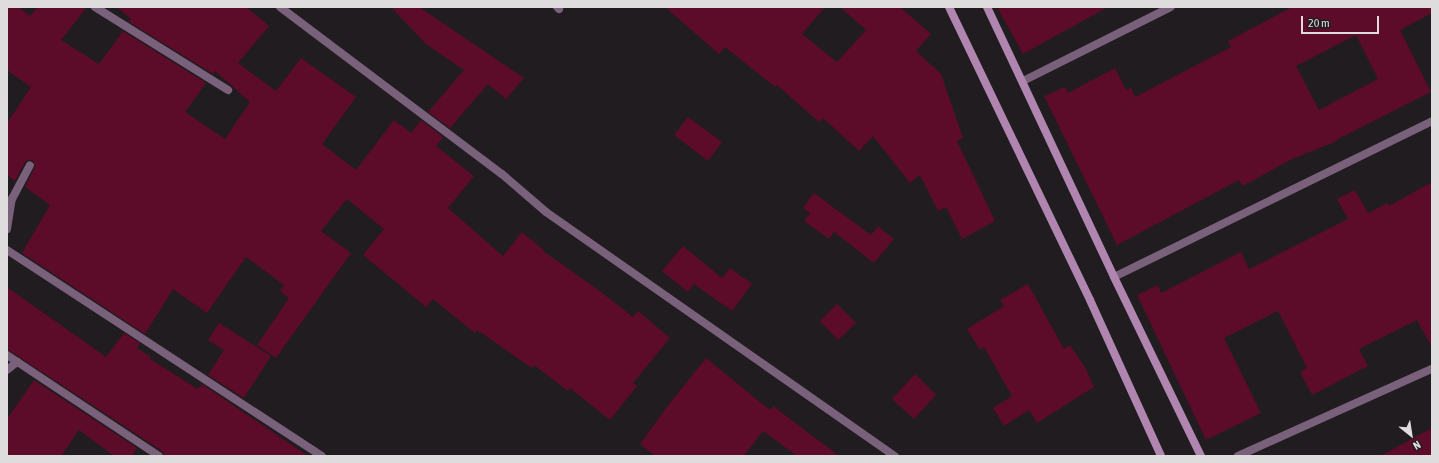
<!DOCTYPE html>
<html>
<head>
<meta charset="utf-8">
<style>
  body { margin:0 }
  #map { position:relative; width:1439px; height:463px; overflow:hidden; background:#211c1f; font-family:"Asap Condensed",sans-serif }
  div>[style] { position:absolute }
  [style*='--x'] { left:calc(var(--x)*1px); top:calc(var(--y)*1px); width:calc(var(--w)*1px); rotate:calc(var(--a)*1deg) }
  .building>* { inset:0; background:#5c0b29 }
  .service>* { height:8px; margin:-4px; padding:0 4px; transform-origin:4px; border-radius:4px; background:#7a617b }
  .minor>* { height:8px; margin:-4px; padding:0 4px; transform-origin:4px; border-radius:4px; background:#7a617b }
  .secondary>* { height:8px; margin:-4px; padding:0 4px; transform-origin:4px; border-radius:4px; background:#b086b1 }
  span { translate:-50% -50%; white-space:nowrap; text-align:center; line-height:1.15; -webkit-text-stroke:4px #211c1f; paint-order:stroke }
  .frame { position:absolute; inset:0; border:8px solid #dfdcdd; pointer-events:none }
  .north { position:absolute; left:1391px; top:415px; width:40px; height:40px; -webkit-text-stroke:3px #211c1f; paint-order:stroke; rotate:150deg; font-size:11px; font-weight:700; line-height:16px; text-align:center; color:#dfdcdd }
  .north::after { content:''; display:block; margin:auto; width:14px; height:18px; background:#dfdcdd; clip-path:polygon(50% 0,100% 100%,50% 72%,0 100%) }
  .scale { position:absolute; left:1301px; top:16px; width:78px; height:18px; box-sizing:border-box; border:2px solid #dfdcdd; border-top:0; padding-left:5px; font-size:12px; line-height:14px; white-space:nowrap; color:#dfdcdd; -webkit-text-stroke:3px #211c1f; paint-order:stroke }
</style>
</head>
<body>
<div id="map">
  <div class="building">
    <div style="clip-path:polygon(7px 7px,19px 7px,30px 16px,38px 7px,87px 7px,61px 40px,99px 64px,123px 31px,206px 83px,185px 112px,225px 139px,250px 102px,215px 71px,213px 74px,129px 22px,131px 19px,117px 7px,246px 7px,269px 26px,238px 63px,276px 91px,301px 58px,356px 97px,322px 144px,356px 170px,394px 120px,411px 133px,421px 120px,443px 137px,436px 146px,474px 176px,448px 208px,503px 256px,522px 232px,544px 250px,543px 251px,597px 289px,633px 317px,638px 311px,670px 338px,633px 383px,637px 386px,610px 420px,570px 388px,568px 391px,534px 365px,532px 368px,477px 330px,475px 333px,433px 299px,426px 307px,363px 255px,384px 229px,347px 199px,321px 231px,351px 253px,276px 358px,257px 345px,289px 298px,280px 291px,284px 285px,246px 257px,207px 313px,173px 289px,145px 334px,22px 253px,50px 205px,25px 187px,35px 167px,33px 160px,29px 160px,25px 162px,15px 181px,7px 175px,7px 123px,31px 87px,7px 70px)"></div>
    <div style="clip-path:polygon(391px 7px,419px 7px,524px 78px,506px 99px,488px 84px,450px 128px,428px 112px,464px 70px,426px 44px)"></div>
    <div style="clip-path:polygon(665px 7px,825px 7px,802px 34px,837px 62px,866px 30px,840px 7px,900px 7px,931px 34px,916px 51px,941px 74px,963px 138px,957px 141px,995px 221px,962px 239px,946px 207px,938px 211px,920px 175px,910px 183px,873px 136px,859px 151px,823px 118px,819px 122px,777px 85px,775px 87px,725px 47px,719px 54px)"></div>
    <div style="clip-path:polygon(997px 7px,1108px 7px,1023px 54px)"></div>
    <div style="clip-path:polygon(evenodd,1292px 7px,1432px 7px,1432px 13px,1400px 30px,1431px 92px,1336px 140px,1337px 141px,1290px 160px,1243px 186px,1239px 180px,1117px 245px,1044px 96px,1065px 87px,1068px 93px,1115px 68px,1126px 90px,1131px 88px,1135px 97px,1231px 47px,1228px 41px,1292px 7px,1356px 35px,1378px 79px,1319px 110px,1296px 66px,1356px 35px)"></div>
    <div style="clip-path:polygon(688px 117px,722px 142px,708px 161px,674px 135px)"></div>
    <div style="clip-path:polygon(1432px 182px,1432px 347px,1417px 320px,1359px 349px,1368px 366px,1312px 395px,1300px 372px,1307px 368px,1278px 311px,1224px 338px,1261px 413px,1206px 440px,1137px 295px,1158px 285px,1161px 293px,1241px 252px,1249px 269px,1348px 219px,1337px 199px,1355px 190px,1368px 213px,1388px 203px,1389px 206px)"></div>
    <div style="clip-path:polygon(814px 193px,871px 235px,878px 226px,894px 239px,874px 263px,834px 232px,829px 239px,804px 221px,810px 213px,803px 208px)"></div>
    <div style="clip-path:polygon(683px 246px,722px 278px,730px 268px,752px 284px,732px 311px,694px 284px,688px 292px,662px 271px)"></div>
    <div style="clip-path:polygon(1028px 284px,1064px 349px,1070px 345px,1086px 369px,1094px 387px,1037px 423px,1029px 410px,1004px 426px,993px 408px,1012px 396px,984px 347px,980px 350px,967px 329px,1004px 306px,1000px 300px)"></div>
    <div style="clip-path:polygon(7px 287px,106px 357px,124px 333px,140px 343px,137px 348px,151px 357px,150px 359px,198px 389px,202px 384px,308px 456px,164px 456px,162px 451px,7px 349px)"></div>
    <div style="clip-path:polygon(837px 304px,856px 323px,838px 340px,820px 321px)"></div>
    <div style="clip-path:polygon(219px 323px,271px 356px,244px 398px,208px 375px,224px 350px,208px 340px)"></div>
    <div style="clip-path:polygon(706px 358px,770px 410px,773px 406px,839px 456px,797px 456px,763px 431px,744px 456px,655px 456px,640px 444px,666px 408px)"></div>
    <div style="clip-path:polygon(915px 374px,936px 395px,914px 419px,892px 399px)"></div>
    <div style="clip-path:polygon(34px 380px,137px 448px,132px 456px,114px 456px,79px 430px,61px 456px,7px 456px,7px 419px)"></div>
    <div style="clip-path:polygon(1432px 428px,1432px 456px,1380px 456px)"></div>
  </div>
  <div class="service">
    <div style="--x:280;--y:7;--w:278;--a:37"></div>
    <div style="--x:502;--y:174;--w:58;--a:40.8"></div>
    <div style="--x:546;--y:212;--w:426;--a:35"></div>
    <div style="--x:557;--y:7;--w:3;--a:45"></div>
    <div style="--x:7;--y:370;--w:13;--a:-39"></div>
  </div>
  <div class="minor">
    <div style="--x:95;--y:7;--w:157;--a:32"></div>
    <div style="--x:1023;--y:81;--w:165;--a:-26.6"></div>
    <div style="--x:7;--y:229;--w:30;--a:-81"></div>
    <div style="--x:12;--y:199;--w:38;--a:-62"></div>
    <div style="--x:7;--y:250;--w:376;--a:33.2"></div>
    <div style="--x:1114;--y:277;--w:354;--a:-26.1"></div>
    <div style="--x:7;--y:355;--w:182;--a:33.6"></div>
    <div style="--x:1238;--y:456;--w:213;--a:-24.2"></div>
  </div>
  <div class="secondary">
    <div style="--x:949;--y:7;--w:325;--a:64.3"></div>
    <div style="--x:1090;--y:300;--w:171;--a:65.5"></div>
    <div style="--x:987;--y:7;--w:298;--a:64.8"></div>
    <div style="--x:1114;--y:277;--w:199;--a:64.1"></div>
  </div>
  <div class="frame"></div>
  <div class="north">N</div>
  <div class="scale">20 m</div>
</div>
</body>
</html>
